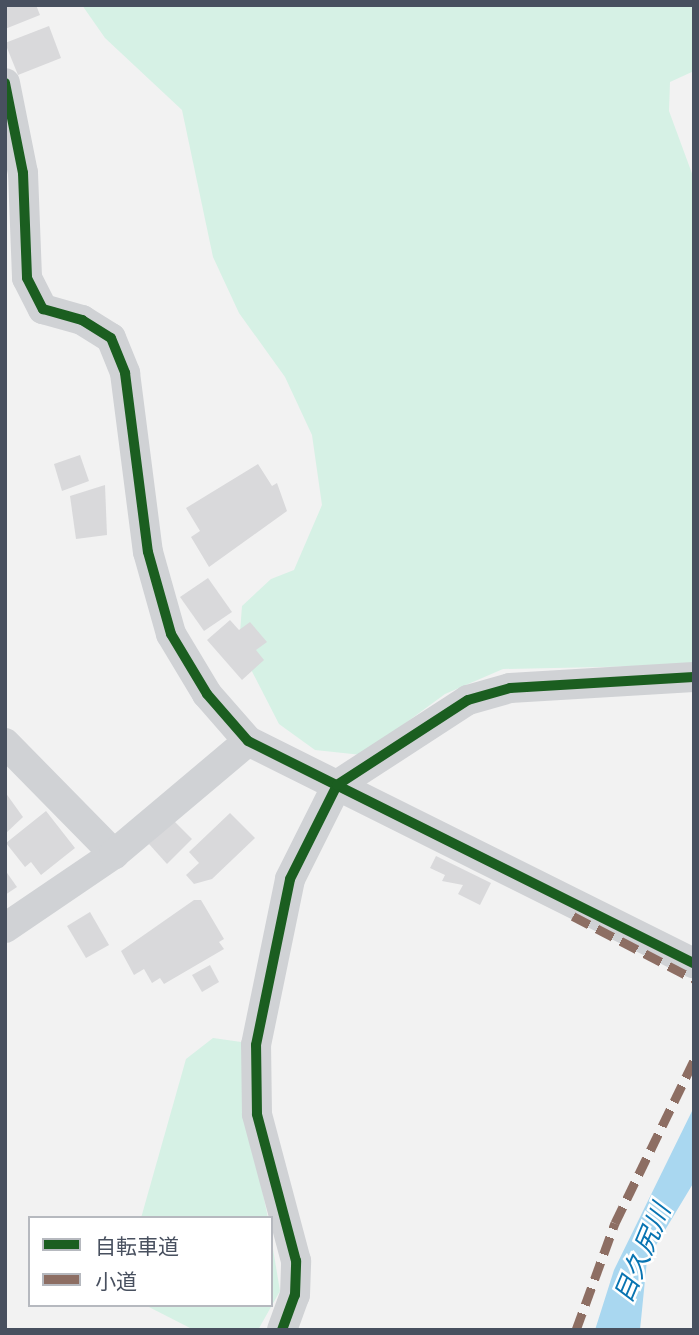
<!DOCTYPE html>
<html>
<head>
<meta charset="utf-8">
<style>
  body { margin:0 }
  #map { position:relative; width:699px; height:1335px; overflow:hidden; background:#f2f2f2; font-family:Lato,"Noto Sans JP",sans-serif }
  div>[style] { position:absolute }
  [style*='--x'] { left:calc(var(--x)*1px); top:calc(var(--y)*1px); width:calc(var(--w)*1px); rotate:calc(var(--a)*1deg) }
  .green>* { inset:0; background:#d6f1e5 }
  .water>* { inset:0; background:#a9d7f0 }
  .building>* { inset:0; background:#d9d9db }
  .street>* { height:30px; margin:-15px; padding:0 15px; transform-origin:15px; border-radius:15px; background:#d0d2d5 }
  .quiet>* { height:9px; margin-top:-4.5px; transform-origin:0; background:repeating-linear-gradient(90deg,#8d6e63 0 18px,transparent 0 27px) }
  .cycleway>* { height:10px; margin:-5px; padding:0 5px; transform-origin:5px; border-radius:5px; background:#1b5e20 }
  span { translate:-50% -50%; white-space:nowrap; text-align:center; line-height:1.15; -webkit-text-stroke:5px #fff; paint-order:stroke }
  .water-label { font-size:26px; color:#0874b2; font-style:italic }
  .frame { position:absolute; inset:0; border:7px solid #48505f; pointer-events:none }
  .legend { position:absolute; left:28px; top:1216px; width:245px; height:91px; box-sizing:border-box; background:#fff; border:2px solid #b6b9bf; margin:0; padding:9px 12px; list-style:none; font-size:21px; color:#48505f }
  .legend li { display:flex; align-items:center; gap:14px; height:35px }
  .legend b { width:35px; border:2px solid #b6b9bf }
</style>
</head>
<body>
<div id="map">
  <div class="green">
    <div style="clip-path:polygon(82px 5px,694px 5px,694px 71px,670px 82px,669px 111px,694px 179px,694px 665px,503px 669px,445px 694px,362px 755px,315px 750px,279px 724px,239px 646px,242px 606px,271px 579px,294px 570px,322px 505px,312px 435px,285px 377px,239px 313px,213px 257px,182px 110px,105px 38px)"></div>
    <div style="clip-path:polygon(213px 1038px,241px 1042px,247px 1117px,268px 1218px,141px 1218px,186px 1059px)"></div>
    <div style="clip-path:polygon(271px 1237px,280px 1291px,258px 1330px,194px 1330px,145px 1305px,271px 1305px)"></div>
  </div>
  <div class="water">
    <div style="clip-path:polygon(694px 1107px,694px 1182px,647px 1260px,640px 1330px,595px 1330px,614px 1270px)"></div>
  </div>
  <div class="building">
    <div style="clip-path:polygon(5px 5px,36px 5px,40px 15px,5px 29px)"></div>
    <div style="clip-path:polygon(49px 26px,61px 58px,18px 75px,5px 43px)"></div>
    <div style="clip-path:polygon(80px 455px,89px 481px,62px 491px,54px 464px)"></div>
    <div style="clip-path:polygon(258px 464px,272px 486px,277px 483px,287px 511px,209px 567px,191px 537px,200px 531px,186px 508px)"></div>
    <div style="clip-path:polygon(105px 485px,107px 535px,76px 539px,70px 496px)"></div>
    <div style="clip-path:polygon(208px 578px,232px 612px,204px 631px,180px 597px)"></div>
    <div style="clip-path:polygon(230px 620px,239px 630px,250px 622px,267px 642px,256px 650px,264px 660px,242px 680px,207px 640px)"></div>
    <div style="clip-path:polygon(5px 792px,23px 817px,5px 834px)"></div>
    <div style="clip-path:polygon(46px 811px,75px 848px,41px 875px,31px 862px,25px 867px,6px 843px)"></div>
    <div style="clip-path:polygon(230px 813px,255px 838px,212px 879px,194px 884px,186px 875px,199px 863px,189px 852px)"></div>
    <div style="clip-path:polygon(173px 820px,192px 839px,167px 864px,149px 844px)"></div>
    <div style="clip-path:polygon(436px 856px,491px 883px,480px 905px,458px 894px,463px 885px,442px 881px,445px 875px,430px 868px)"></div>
    <div style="clip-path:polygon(5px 870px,17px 887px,5px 895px)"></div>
    <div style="clip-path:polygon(194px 900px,201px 900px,224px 939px,219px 942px,224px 949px,164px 984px,160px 978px,152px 983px,144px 969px,134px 975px,121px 951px)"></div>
    <div style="clip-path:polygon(90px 912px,109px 945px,86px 958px,67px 926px)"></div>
    <div style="clip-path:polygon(210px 965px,219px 982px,202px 992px,192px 975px)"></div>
  </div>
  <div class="street">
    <div style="--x:5;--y:83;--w:92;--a:78.7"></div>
    <div style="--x:23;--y:173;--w:105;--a:87.8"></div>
    <div style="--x:27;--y:278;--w:35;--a:63"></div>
    <div style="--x:43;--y:309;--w:41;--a:15.8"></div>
    <div style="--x:82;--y:320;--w:34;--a:32"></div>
    <div style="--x:111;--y:338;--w:38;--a:68"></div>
    <div style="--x:125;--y:373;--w:180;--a:82.7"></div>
    <div style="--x:148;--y:552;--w:85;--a:74.3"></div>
    <div style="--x:171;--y:634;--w:70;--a:59"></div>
    <div style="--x:207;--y:694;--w:62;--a:48.9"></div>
    <div style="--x:248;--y:741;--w:498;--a:26.5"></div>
    <div style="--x:5;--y:743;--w:156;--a:45.5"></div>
    <div style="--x:5;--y:928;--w:132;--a:-34.2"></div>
    <div style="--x:114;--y:854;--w:175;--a:-40.1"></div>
    <div style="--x:282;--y:1330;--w:37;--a:-70"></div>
    <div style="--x:295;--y:1295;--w:34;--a:-88"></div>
    <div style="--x:296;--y:1261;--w:152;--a:-104.9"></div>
    <div style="--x:257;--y:1114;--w:69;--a:-90.8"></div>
    <div style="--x:256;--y:1045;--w:169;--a:-78.4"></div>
    <div style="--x:290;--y:879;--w:105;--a:-63.4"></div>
    <div style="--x:337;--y:785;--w:156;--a:-33"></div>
    <div style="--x:468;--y:700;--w:44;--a:-15.9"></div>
    <div style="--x:510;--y:688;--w:184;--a:-3.4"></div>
  </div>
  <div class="quiet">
    <div style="--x:573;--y:916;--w:136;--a:27.5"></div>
    <div style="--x:576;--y:1330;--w:114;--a:-70"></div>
    <div style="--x:615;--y:1223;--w:181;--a:-64.1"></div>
  </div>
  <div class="cycleway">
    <div style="--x:5;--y:83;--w:92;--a:78.7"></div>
    <div style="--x:23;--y:173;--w:105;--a:87.8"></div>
    <div style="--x:27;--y:278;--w:35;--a:63"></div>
    <div style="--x:43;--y:309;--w:41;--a:15.8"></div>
    <div style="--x:82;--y:320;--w:34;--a:32"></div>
    <div style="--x:111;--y:338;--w:38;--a:68"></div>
    <div style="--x:125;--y:373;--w:180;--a:82.7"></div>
    <div style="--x:148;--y:552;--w:85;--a:74.3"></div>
    <div style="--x:171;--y:634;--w:70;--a:59"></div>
    <div style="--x:207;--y:694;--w:62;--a:48.9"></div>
    <div style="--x:248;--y:741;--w:498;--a:26.5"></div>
    <div style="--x:282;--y:1330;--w:37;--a:-70"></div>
    <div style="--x:295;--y:1295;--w:34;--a:-88"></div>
    <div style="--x:296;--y:1261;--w:152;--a:-104.9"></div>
    <div style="--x:257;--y:1114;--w:69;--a:-90.8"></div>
    <div style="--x:256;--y:1045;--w:169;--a:-78.4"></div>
    <div style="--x:290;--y:879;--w:105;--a:-63.4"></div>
    <div style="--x:337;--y:785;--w:156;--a:-33"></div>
    <div style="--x:468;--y:700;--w:44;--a:-15.9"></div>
    <div style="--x:510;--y:688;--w:184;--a:-3.4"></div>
  </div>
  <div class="water-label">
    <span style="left:642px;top:1253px;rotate:-67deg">目久尻川</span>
  </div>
  <div class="frame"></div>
  <ul class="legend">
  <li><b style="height:9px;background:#1b5e20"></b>自転車道</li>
  <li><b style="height:9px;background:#8d6e63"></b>小道</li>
  </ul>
</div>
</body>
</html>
